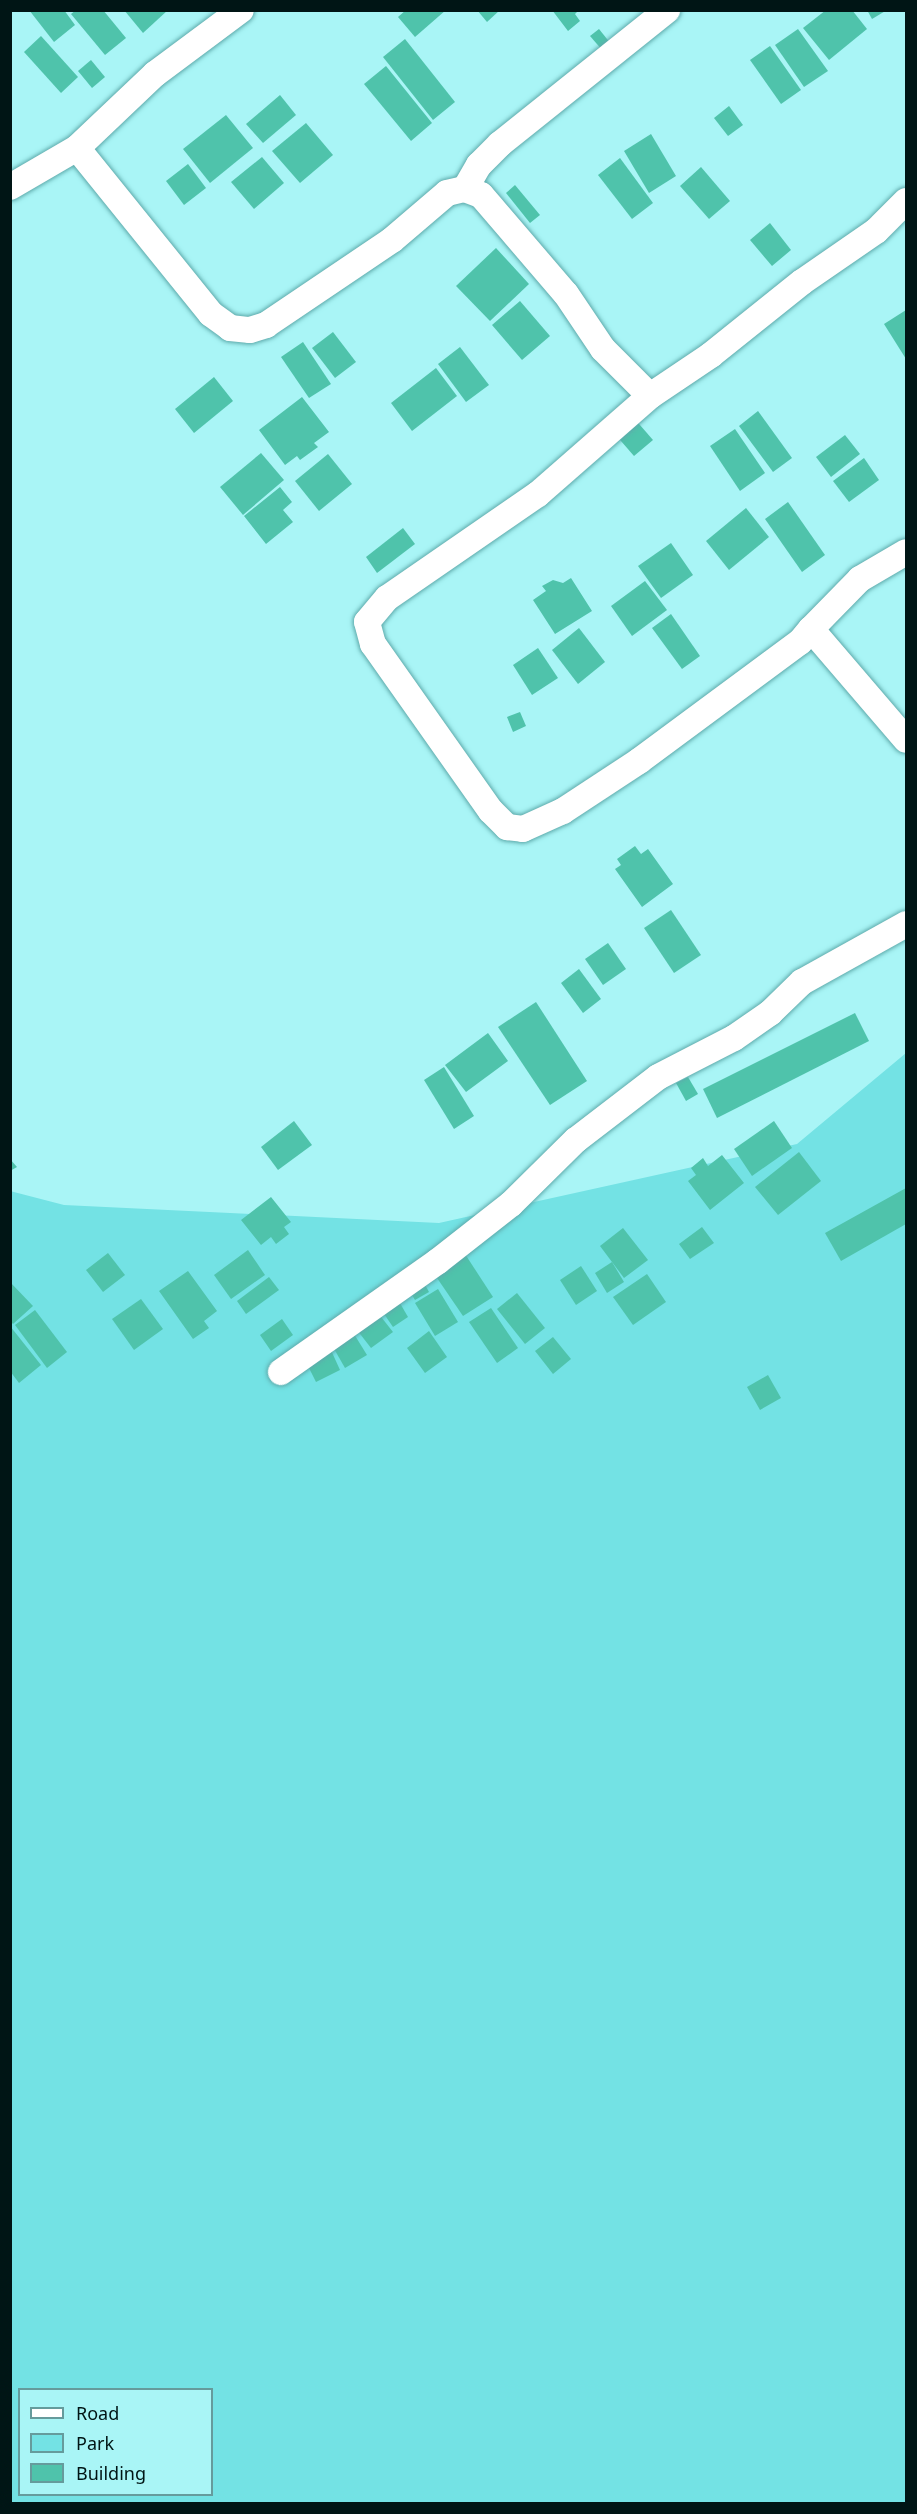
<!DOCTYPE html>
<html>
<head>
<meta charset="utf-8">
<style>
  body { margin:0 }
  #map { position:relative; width:917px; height:2514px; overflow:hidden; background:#a9f5f6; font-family:"Noto Sans",sans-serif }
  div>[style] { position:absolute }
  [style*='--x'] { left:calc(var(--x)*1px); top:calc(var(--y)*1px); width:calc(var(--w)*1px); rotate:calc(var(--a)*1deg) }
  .green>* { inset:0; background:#73e2e4 }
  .building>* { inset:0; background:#4fc3ab }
  .roads { filter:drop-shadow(0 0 2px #5eaaab) drop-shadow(0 0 2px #5eaaab) }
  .street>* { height:26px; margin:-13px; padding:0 13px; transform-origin:13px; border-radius:13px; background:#fff }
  span { translate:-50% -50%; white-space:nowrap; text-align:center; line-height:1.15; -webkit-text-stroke:4.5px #a9f5f6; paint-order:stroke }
  .frame { position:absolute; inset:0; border:12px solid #001515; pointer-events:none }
  .legend { position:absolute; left:18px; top:2388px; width:195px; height:108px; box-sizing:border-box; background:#a9f5f6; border:2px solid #659b9c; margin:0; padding:8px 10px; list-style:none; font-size:18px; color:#001515 }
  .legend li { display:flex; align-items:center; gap:12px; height:30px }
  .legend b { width:30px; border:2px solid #659b9c }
</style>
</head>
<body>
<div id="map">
  <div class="green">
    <div style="clip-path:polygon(evenodd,906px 1053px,906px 2503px,11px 2503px,10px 1191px,64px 1205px,439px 1223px,797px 1144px,906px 1053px,20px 2390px,212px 2390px,212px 2494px,20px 2494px,20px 2390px)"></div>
  </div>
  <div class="building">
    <div style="clip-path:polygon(29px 10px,64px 10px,75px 25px,54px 42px)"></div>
    <div style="clip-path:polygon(76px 10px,103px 10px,126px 38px,105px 55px,71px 14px)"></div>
    <div style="clip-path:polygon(124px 10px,168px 10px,143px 33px)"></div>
    <div style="clip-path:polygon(406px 10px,446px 10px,415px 37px,398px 17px)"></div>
    <div style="clip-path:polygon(477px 10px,500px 10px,487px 22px)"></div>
    <div style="clip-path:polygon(552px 10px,579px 10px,575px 14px,580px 21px,568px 31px)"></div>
    <div style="clip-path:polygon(826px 10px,852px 10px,867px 29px,829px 60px,803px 28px)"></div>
    <div style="clip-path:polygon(867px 10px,887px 10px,872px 19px)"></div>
    <div style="clip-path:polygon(599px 29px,611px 44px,603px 51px,590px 36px)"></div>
    <div style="clip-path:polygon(798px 29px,828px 71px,804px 87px,775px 45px)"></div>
    <div style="clip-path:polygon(41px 36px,78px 77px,61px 93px,24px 52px)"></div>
    <div style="clip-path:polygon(405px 39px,455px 102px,433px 120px,383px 57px)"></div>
    <div style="clip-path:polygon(770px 46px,801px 90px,781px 104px,750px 60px)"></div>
    <div style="clip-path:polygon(91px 60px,105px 77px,92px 88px,78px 71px)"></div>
    <div style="clip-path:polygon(386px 66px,432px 123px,411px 141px,364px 84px)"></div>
    <div style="clip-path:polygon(280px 95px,296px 115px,263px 143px,246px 124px)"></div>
    <div style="clip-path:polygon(729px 106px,743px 125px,728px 136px,714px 118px)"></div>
    <div style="clip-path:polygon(226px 115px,253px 148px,210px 183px,183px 149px)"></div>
    <div style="clip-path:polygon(306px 123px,333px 155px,300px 183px,272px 151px)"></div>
    <div style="clip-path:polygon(651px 134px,676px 176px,649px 193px,624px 151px)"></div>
    <div style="clip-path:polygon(262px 157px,284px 183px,254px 209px,231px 182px)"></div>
    <div style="clip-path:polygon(620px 158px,653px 203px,632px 219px,598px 175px)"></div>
    <div style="clip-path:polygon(188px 164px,206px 188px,184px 205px,166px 181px)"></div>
    <div style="clip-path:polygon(701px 167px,730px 201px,709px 219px,680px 186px)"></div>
    <div style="clip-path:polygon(515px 185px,540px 215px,530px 223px,506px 193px)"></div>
    <div style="clip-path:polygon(770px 223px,791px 250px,772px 266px,750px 240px)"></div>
    <div style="clip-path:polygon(496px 248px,529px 284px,490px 321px,456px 286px)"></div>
    <div style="clip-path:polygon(520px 301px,550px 336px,522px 360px,492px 325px)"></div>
    <div style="clip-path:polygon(906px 310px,906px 359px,884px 324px)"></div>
    <div style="clip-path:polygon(333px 332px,356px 362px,335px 378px,312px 348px)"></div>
    <div style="clip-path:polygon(303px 342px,331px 384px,309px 398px,281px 357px)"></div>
    <div style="clip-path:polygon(460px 347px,489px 385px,466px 402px,438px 364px)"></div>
    <div style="clip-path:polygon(436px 368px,457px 396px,412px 431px,391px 403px)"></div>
    <div style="clip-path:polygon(214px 377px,233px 401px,194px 433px,175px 409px)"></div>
    <div style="clip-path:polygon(302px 397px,329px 432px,314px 443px,318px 447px,300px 460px,297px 456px,285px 465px,259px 430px)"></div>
    <div style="clip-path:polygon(758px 411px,792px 458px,773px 472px,739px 426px)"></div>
    <div style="clip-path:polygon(633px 417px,653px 440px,634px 456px,614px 433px)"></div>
    <div style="clip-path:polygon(735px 429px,765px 473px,740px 491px,710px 446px)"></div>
    <div style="clip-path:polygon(845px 435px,860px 454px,831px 477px,816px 457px)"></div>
    <div style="clip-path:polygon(261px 453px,284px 480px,243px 515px,220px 487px)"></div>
    <div style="clip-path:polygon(328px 454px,352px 484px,319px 511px,295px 481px)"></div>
    <div style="clip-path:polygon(864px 458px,879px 480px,849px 502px,833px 481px)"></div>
    <div style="clip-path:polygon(280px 487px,292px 502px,283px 510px,293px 522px,266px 544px,244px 516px)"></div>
    <div style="clip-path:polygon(788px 502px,825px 555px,802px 572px,765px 519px)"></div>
    <div style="clip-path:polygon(746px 508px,769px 537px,729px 570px,706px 541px)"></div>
    <div style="clip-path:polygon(403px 528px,415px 544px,377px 573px,366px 557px)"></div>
    <div style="clip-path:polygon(671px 543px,693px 575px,661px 598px,638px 566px)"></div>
    <div style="clip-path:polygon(571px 578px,592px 611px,555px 634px,533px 600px,546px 591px,542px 586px,553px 580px,563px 583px)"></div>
    <div style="clip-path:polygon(645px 581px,667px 610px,632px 636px,611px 606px)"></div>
    <div style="clip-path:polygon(671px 614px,700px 656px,682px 669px,652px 628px)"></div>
    <div style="clip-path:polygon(579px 628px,605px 662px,578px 684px,552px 650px)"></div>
    <div style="clip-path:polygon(538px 648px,558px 678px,532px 695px,513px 665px)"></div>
    <div style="clip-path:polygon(520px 712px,526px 726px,513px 732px,507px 717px)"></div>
    <div style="clip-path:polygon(635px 846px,641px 854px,648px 849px,673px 884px,642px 907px,615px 869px,621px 865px,617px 859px)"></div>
    <div style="clip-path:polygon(671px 910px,701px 955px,674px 973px,644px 928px)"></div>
    <div style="clip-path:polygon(608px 943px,626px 969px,603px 985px,585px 959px)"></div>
    <div style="clip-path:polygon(579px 969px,601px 999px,583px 1013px,561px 983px)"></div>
    <div style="clip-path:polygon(536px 1002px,587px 1081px,550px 1105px,498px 1027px)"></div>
    <div style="clip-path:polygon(855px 1013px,869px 1041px,717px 1118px,703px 1089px)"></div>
    <div style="clip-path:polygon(488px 1033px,508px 1061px,466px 1092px,445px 1065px)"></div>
    <div style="clip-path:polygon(444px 1067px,474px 1116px,454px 1129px,424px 1080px)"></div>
    <div style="clip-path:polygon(688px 1077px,698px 1094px,686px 1101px,676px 1083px)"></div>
    <div style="clip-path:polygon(294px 1121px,312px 1145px,278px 1170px,261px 1147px)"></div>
    <div style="clip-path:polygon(774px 1121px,792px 1148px,752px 1176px,734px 1149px)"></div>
    <div style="clip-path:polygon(799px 1152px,821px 1181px,778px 1215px,755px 1187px)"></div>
    <div style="clip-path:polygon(722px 1155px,744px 1183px,710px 1210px,688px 1181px,696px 1175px,691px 1168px,703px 1158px,708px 1166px)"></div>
    <div style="clip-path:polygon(10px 1159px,17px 1167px,10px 1171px)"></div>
    <div style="clip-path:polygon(906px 1188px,906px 1224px,841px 1261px,825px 1233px)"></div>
    <div style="clip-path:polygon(271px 1197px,291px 1222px,284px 1227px,289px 1234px,276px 1244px,271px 1237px,261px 1245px,241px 1220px)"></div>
    <div style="clip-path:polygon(702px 1227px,714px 1243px,690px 1259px,679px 1244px)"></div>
    <div style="clip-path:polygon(623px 1228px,648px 1260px,624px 1278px,600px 1246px)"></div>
    <div style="clip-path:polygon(248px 1250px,265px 1275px,231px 1299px,214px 1275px)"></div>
    <div style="clip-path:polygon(108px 1253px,125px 1275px,103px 1292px,86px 1270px)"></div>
    <div style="clip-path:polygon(465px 1254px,493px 1297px,463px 1316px,435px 1275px)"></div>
    <div style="clip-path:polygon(612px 1262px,624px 1282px,607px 1293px,595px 1273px)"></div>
    <div style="clip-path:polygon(581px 1266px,597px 1291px,576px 1305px,560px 1280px)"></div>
    <div style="clip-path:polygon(188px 1271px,217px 1311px,204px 1321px,209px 1328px,193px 1339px,159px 1291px)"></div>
    <div style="clip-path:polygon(647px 1274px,666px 1302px,633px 1325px,613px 1297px)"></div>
    <div style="clip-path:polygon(269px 1277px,279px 1290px,246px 1314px,237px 1301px)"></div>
    <div style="clip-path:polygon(423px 1281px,429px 1292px,415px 1300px,409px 1290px)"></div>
    <div style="clip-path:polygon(10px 1282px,33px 1306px,13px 1324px,10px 1321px)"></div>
    <div style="clip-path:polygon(438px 1289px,458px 1322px,435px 1336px,415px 1303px)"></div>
    <div style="clip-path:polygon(517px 1293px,545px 1328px,525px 1344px,497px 1309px)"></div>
    <div style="clip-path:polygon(397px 1298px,408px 1317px,393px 1327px,380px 1308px)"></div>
    <div style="clip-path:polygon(141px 1299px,163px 1329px,134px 1350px,112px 1319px)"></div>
    <div style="clip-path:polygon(491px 1308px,518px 1348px,497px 1363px,469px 1322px)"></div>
    <div style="clip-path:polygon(35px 1310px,67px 1352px,47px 1368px,15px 1325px)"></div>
    <div style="clip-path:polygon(378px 1313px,393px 1332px,371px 1348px,357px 1330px)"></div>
    <div style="clip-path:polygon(282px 1319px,293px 1335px,271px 1351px,260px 1335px)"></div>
    <div style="clip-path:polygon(10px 1326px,41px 1365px,19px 1383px,10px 1371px)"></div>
    <div style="clip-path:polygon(429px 1331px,447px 1357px,425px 1373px,407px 1348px)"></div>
    <div style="clip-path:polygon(354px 1334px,367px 1355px,345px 1368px,333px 1347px)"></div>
    <div style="clip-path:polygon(553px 1337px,571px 1359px,553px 1374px,535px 1351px)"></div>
    <div style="clip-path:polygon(330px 1348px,340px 1370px,316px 1382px,305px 1360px)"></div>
    <div style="clip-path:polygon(768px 1375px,781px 1398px,760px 1410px,747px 1387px)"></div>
  </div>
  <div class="roads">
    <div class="street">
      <div style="--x:77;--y:148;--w:213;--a:51.1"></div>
      <div style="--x:211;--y:314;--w:24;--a:36"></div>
      <div style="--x:230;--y:328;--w:20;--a:6"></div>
      <div style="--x:250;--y:330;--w:17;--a:-17"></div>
      <div style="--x:266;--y:325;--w:152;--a:-34"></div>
      <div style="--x:392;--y:240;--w:72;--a:-40.5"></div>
      <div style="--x:447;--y:193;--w:18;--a:-13"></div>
      <div style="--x:465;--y:189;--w:17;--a:21"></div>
      <div style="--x:481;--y:195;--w:130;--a:49.4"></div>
      <div style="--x:566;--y:294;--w:66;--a:56.1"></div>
      <div style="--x:603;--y:349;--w:66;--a:45"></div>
      <div style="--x:10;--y:187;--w:78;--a:-30.2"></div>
      <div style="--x:77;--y:148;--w:108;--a:-43.5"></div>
      <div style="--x:155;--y:74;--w:107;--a:-36.7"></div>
      <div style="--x:465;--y:189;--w:28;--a:-60"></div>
      <div style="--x:479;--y:165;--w:30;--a:-45"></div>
      <div style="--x:500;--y:144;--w:214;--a:-38.7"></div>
      <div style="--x:906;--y:201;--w:42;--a:135"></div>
      <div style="--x:876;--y:231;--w:90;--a:145.4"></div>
      <div style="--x:802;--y:282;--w:117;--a:141.3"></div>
      <div style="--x:711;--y:355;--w:73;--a:146.1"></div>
      <div style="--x:650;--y:396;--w:149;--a:138.8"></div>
      <div style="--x:538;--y:494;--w:183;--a:145.4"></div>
      <div style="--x:387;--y:598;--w:31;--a:130"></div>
      <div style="--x:367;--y:622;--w:23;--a:75"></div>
      <div style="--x:373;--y:644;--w:204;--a:54.8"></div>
      <div style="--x:491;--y:811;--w:23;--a:45"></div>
      <div style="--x:507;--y:827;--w:16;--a:7"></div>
      <div style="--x:523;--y:829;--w:44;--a:-24.2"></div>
      <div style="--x:563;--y:811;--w:91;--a:-33.3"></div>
      <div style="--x:639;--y:761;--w:200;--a:-36.5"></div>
      <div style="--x:800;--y:642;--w:17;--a:-50"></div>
      <div style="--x:811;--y:629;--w:146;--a:49.4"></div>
      <div style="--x:811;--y:629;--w:70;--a:-45.6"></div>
      <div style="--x:860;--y:579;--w:53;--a:-30.4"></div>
      <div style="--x:281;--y:1372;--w:191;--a:-35.2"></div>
      <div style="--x:437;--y:1262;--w:94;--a:-38.1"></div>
      <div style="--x:511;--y:1204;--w:91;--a:-44.6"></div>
      <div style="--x:576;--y:1140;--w:103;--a:-37.5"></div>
      <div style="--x:658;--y:1077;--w:85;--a:-27.2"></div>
      <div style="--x:734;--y:1038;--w:44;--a:-34.8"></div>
      <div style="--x:770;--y:1013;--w:45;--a:-44.1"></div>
      <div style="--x:802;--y:982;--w:119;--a:-29.1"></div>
    </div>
  </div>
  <div class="frame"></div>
  <ul class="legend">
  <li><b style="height:8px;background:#fff"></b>Road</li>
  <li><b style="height:16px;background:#73e2e4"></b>Park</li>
  <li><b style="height:16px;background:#4fc3ab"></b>Building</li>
  </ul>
</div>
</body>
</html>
